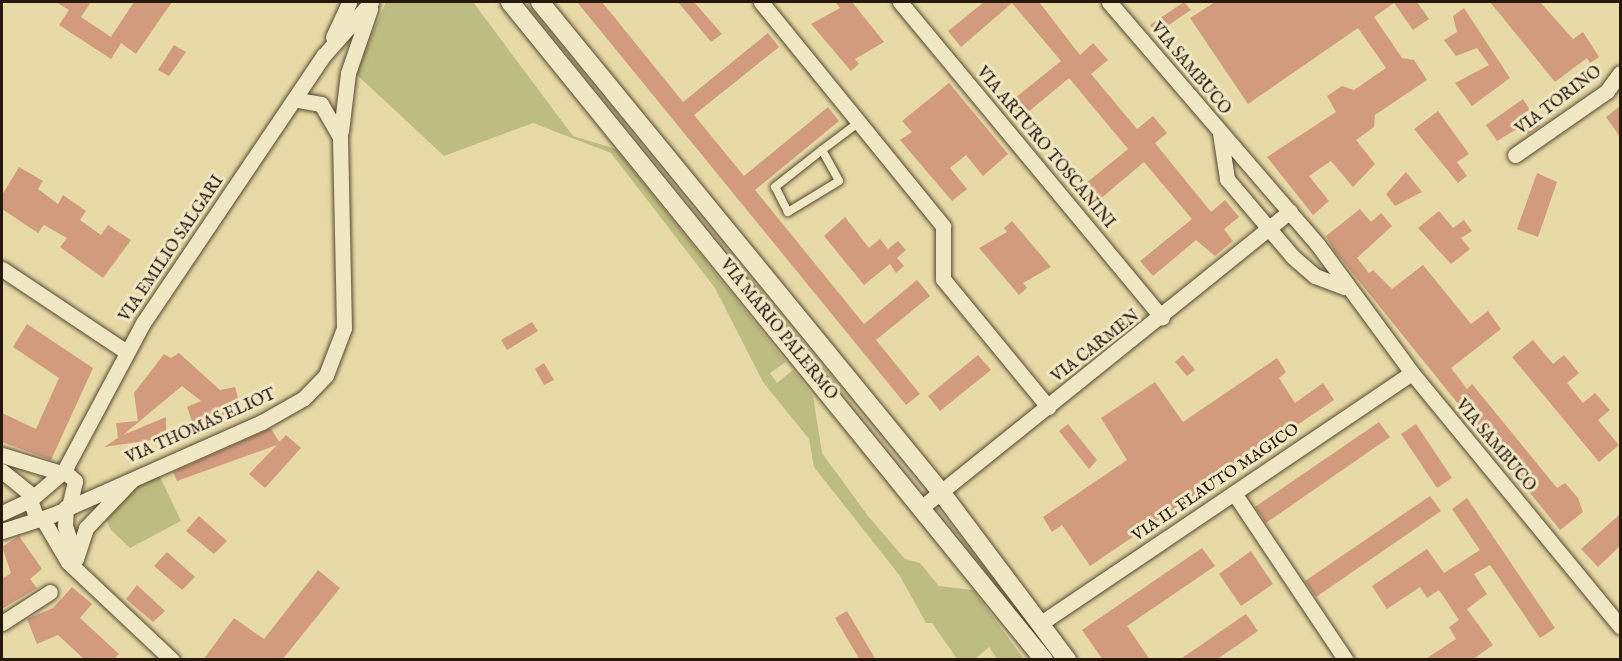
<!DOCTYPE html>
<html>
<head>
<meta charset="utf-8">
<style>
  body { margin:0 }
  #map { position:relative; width:1622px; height:661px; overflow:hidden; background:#e8daa6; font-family:"IM FELL English",serif }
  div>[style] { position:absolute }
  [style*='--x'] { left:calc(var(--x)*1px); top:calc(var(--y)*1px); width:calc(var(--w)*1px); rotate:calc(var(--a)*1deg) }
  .green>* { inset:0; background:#bebd81 }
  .building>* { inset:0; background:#d29b7e }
  .roads { filter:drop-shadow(0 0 2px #564832) drop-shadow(0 0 2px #564832) }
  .service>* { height:8px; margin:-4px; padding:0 4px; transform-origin:4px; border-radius:4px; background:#f0e7c5 }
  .minor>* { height:15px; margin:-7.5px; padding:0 7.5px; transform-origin:7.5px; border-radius:7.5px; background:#f0e7c5 }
  .tertiary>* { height:18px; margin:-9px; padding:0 9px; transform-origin:9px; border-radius:9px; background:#f0e7c5 }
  span { translate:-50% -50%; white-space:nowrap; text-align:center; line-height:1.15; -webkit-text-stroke:6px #f0e7c5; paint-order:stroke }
  .street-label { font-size:16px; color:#26180b }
  .frame { position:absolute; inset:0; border:3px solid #26180b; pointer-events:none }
</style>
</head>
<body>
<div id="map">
  <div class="green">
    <div style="clip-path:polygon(386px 2px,473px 2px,573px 136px,616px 149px,786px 362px,770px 373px,777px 383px,793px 370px,813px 396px,822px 453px,868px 516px,905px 559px,920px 563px,939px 586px,973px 590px,1024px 659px,997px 659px,989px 647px,975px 659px,957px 659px,932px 623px,926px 623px,900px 576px,814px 467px,809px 439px,763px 382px,715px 288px,611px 153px,533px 123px,444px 156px,355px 73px)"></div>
    <div style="clip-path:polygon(158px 473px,181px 521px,130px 548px,111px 530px,103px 513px,123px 485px)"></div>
  </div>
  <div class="building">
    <div style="clip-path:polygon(56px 2px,91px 2px,81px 17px,111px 37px,134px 2px,172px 2px,136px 54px,121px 43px,111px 59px,59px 25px,69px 10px)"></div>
    <div style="clip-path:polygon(577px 2px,602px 2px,683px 102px,768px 33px,779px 47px,694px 115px,744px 176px,828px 107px,839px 121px,755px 190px,864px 324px,917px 280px,930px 296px,876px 340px,920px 394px,906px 405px)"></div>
    <div style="clip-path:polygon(678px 2px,694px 2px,722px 34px,711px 42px)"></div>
    <div style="clip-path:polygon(835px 2px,852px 2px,884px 42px,855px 59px,859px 64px,851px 71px,811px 24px,840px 8px)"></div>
    <div style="clip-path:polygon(984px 2px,1039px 2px,1080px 55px,1093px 43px,1108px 60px,1091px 74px,1137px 129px,1153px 116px,1167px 133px,1155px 143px,1211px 212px,1225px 200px,1239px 217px,1224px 229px,1233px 241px,1215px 256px,1196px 240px,1153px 276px,1140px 261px,1192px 219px,1144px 162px,1093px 205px,1079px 189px,1128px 149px,1069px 78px,1021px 118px,1009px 103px,1061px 61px,1012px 3px,961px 47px,948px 31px)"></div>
    <div style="clip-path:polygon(1184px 2px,1191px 10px,1157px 33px,1150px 25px)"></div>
    <div style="clip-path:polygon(1215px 2px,1417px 2px,1429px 19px,1413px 30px,1394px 3px,1374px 17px,1402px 58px,1414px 60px,1427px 80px,1375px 115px,1374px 127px,1356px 140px,1375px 164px,1353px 187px,1331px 161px,1309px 176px,1329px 201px,1313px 215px,1267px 157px,1336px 112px,1327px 96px,1342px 86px,1354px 90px,1386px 68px,1358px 28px,1248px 104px,1190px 18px)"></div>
    <div style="clip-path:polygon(1490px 2px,1540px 2px,1573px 39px,1583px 32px,1599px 57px,1590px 63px,1587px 58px,1555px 82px)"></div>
    <div style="clip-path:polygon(1464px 8px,1510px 78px,1472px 106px,1455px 83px,1489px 65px,1477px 48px,1456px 56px,1444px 40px,1457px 32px,1453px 16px)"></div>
    <div style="clip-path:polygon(174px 45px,186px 52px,169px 76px,158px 70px)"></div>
    <div style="clip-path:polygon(949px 83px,1008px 154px,983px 176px,966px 155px,950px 168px,967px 189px,952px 201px,900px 140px,912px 132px,902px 121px)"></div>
    <div style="clip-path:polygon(1523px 99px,1540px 126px,1526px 135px,1520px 127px,1497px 141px,1486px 125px)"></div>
    <div style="clip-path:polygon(1620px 106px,1620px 137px,1606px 117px)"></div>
    <div style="clip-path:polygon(1438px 111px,1469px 154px,1457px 162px,1467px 176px,1458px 183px,1414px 129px)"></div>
    <div style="clip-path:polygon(19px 167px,43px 181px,38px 189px,58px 204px,63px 195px,86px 211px,80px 220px,101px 235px,108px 225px,131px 240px,103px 278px,60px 247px,67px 238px,44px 225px,38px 233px,2px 209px,2px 195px)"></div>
    <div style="clip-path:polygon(1406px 172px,1422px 192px,1395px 206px,1386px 194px)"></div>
    <div style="clip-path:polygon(1537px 173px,1557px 182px,1538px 237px,1517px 229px)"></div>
    <div style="clip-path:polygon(1360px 209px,1371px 222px,1381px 213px,1392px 226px,1357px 258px,1369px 273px,1373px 270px,1392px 289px,1423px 265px,1471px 324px,1488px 311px,1501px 329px,1451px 368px,1467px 389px,1472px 384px,1557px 488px,1565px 483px,1578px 498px,1583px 512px,1560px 530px,1334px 250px,1326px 236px)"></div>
    <div style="clip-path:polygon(1439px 211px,1453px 228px,1464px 220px,1472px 231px,1461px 238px,1470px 249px,1451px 264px,1418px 228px)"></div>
    <div style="clip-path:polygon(845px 217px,869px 248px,880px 239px,888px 249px,898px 241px,906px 250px,897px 258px,904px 266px,896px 273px,890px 264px,864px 285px,824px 236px)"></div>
    <div style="clip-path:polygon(1012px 221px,1051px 267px,1023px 283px,1027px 288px,1019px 295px,979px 248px,1007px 232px,1004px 228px)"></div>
    <div style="clip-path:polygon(532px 322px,538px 331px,507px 350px,501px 340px)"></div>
    <div style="clip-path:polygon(27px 324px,93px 368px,51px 460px,2px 442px,2px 413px,36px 429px,59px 378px,13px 347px)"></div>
    <div style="clip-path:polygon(1533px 340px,1553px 364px,1564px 355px,1579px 373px,1567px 383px,1583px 403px,1595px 393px,1610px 410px,1598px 420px,1619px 445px,1599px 462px,1512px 357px)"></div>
    <div style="clip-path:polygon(179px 353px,220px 390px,235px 387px,241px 408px,194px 427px,187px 407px,201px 401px,182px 386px,123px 435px,166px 417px,166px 438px,104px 447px,118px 438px,116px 423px,138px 421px,134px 393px,164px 354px,171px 358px)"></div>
    <div style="clip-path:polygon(978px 355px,991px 370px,940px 411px,928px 396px)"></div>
    <div style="clip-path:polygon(1183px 355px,1195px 370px,1187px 376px,1175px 362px)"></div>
    <div style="clip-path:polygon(1277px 358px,1286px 372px,1279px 378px,1295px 403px,1323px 383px,1334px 400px,1090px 566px,1062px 525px,1052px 532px,1043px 517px,1127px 460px,1101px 418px,1155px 382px,1183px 422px)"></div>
    <div style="clip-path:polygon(544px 363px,554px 380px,544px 385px,535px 369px)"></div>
    <div style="clip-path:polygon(1379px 422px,1390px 437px,1266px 523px,1255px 507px)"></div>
    <div style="clip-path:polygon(1068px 424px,1097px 460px,1089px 469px,1059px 431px)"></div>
    <div style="clip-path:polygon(1416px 424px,1452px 478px,1437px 488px,1401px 434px)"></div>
    <div style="clip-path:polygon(271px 428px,279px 442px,286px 435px,301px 448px,265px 488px,249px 474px,277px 445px,177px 481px,173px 472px)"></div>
    <div style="clip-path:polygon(1430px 496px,1441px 511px,1316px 597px,1305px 581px)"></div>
    <div style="clip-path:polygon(1467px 498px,1555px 628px,1540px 638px,1490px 565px,1474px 574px,1487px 594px,1467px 609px,1493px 645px,1472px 660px,1424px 660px,1456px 639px,1449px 627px,1459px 620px,1439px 590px,1427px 598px,1420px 587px,1387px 609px,1372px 586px,1427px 549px,1444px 573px,1480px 550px,1452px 509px)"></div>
    <div style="clip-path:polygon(1620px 514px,1620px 546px,1598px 567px,1581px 549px)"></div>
    <div style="clip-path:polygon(199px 516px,227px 541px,214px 554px,186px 531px)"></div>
    <div style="clip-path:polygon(19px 536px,42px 569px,30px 579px,37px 588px,2px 609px,2px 579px,11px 573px,2px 547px)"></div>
    <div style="clip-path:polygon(1202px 548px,1215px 566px,1127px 626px,1150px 660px,1103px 660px,1082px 630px)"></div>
    <div style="clip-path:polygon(1251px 551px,1273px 584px,1241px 606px,1219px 574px)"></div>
    <div style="clip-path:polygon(167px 552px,195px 577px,182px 590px,154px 566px)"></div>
    <div style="clip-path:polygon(318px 570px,340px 588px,282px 660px,203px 660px,234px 618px,264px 639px)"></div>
    <div style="clip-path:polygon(137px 585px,165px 611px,153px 622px,126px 599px)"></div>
    <div style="clip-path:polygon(72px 587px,92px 604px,80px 618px,119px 654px,113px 660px,85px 660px,58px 635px,37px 644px,27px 619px,53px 608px)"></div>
    <div style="clip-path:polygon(847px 611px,876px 660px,860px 660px,835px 618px)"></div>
    <div style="clip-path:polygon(1246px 614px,1258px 631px,1216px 660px,1179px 660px)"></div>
  </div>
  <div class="roads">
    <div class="service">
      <div style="--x:822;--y:150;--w:35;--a:61"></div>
      <div style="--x:839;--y:181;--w:60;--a:148.7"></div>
      <div style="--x:788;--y:212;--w:28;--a:-117"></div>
      <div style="--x:775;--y:187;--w:60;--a:-38.2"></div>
      <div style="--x:822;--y:150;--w:45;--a:-36.9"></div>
    </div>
    <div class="minor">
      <div style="--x:761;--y:2;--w:289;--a:50.9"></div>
      <div style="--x:943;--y:226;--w:53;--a:90"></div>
      <div style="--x:943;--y:279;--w:166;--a:50.6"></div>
      <div style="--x:900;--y:2;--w:410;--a:50.3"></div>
      <div style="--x:1109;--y:2;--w:321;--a:49.3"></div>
      <div style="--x:1318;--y:245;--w:159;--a:53.7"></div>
      <div style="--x:1412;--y:373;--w:328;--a:50.6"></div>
      <div style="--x:333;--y:37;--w:38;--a:-65"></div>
      <div style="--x:341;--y:131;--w:58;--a:-83.1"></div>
      <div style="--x:348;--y:73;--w:68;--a:-71"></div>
      <div style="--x:1220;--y:133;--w:47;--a:81.3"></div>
      <div style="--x:1227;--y:179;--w:102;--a:49.8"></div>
      <div style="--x:1293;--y:257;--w:29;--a:41"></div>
      <div style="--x:1315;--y:276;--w:31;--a:21"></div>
      <div style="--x:1515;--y:155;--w:112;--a:-34.8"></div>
      <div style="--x:1607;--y:91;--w:22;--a:-54"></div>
      <div style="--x:2;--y:269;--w:148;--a:33.7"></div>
      <div style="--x:2;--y:455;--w:59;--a:16.9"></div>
      <div style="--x:2;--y:471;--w:40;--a:39"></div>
      <div style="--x:64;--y:471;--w:168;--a:-61.9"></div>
      <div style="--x:143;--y:323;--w:323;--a:-56"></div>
      <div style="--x:324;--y:55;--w:71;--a:-48.4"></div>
      <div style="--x:64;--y:471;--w:15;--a:42"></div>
      <div style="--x:75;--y:481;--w:23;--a:103"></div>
      <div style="--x:1234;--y:493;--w:201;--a:56.2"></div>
      <div style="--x:66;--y:507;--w:19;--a:93"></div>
      <div style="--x:65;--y:526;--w:34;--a:71"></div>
      <div style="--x:922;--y:507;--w:472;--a:-38.8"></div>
      <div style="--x:2;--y:513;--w:31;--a:-25"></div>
      <div style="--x:36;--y:517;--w:18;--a:-109"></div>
      <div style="--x:30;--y:500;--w:45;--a:-40.5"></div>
      <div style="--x:42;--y:518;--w:51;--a:59.4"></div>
      <div style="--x:68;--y:562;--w:143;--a:43.3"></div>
      <div style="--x:2;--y:531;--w:52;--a:-17.7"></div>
      <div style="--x:52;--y:515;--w:230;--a:-23.9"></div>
      <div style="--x:262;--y:422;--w:48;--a:-29.7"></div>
      <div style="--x:304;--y:398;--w:32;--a:-46"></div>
      <div style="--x:326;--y:375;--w:50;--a:-69"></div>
      <div style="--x:344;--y:328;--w:191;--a:-91.2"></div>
      <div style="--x:340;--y:137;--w:38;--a:-120"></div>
      <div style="--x:321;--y:104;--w:27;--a:-170"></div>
      <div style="--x:76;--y:559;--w:33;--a:-72"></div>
      <div style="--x:86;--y:528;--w:66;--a:-46.2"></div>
      <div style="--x:2;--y:623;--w:57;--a:-32.9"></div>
      <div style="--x:1041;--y:623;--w:447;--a:-34"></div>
    </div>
    <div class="tertiary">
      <div style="--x:510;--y:2;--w:847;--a:50.94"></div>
      <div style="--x:540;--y:2;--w:633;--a:50.7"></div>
      <div style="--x:941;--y:492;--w:210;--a:53.1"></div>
    </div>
  </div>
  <div class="street-label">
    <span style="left:1190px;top:69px;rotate:50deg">VIA SAMBUCO</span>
    <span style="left:1559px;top:101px;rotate:-37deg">VIA TORINO</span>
    <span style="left:1045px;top:148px;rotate:50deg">VIA ARTURO TOSCANINI</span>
    <span style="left:172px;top:249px;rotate:-56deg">VIA EMILIO SALGARI</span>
    <span style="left:778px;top:330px;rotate:51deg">VIA MARIO PALERMO</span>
    <span style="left:1096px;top:347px;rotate:-38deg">VIA CARMEN</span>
    <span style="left:201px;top:427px;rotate:-24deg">VIA THOMAS ELIOT</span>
    <span style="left:1495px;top:446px;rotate:50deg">VIA SAMBUCO</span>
    <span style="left:1216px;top:483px;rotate:-34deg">VIA IL FLAUTO MAGICO</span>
  </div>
  <div class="frame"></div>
</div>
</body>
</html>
